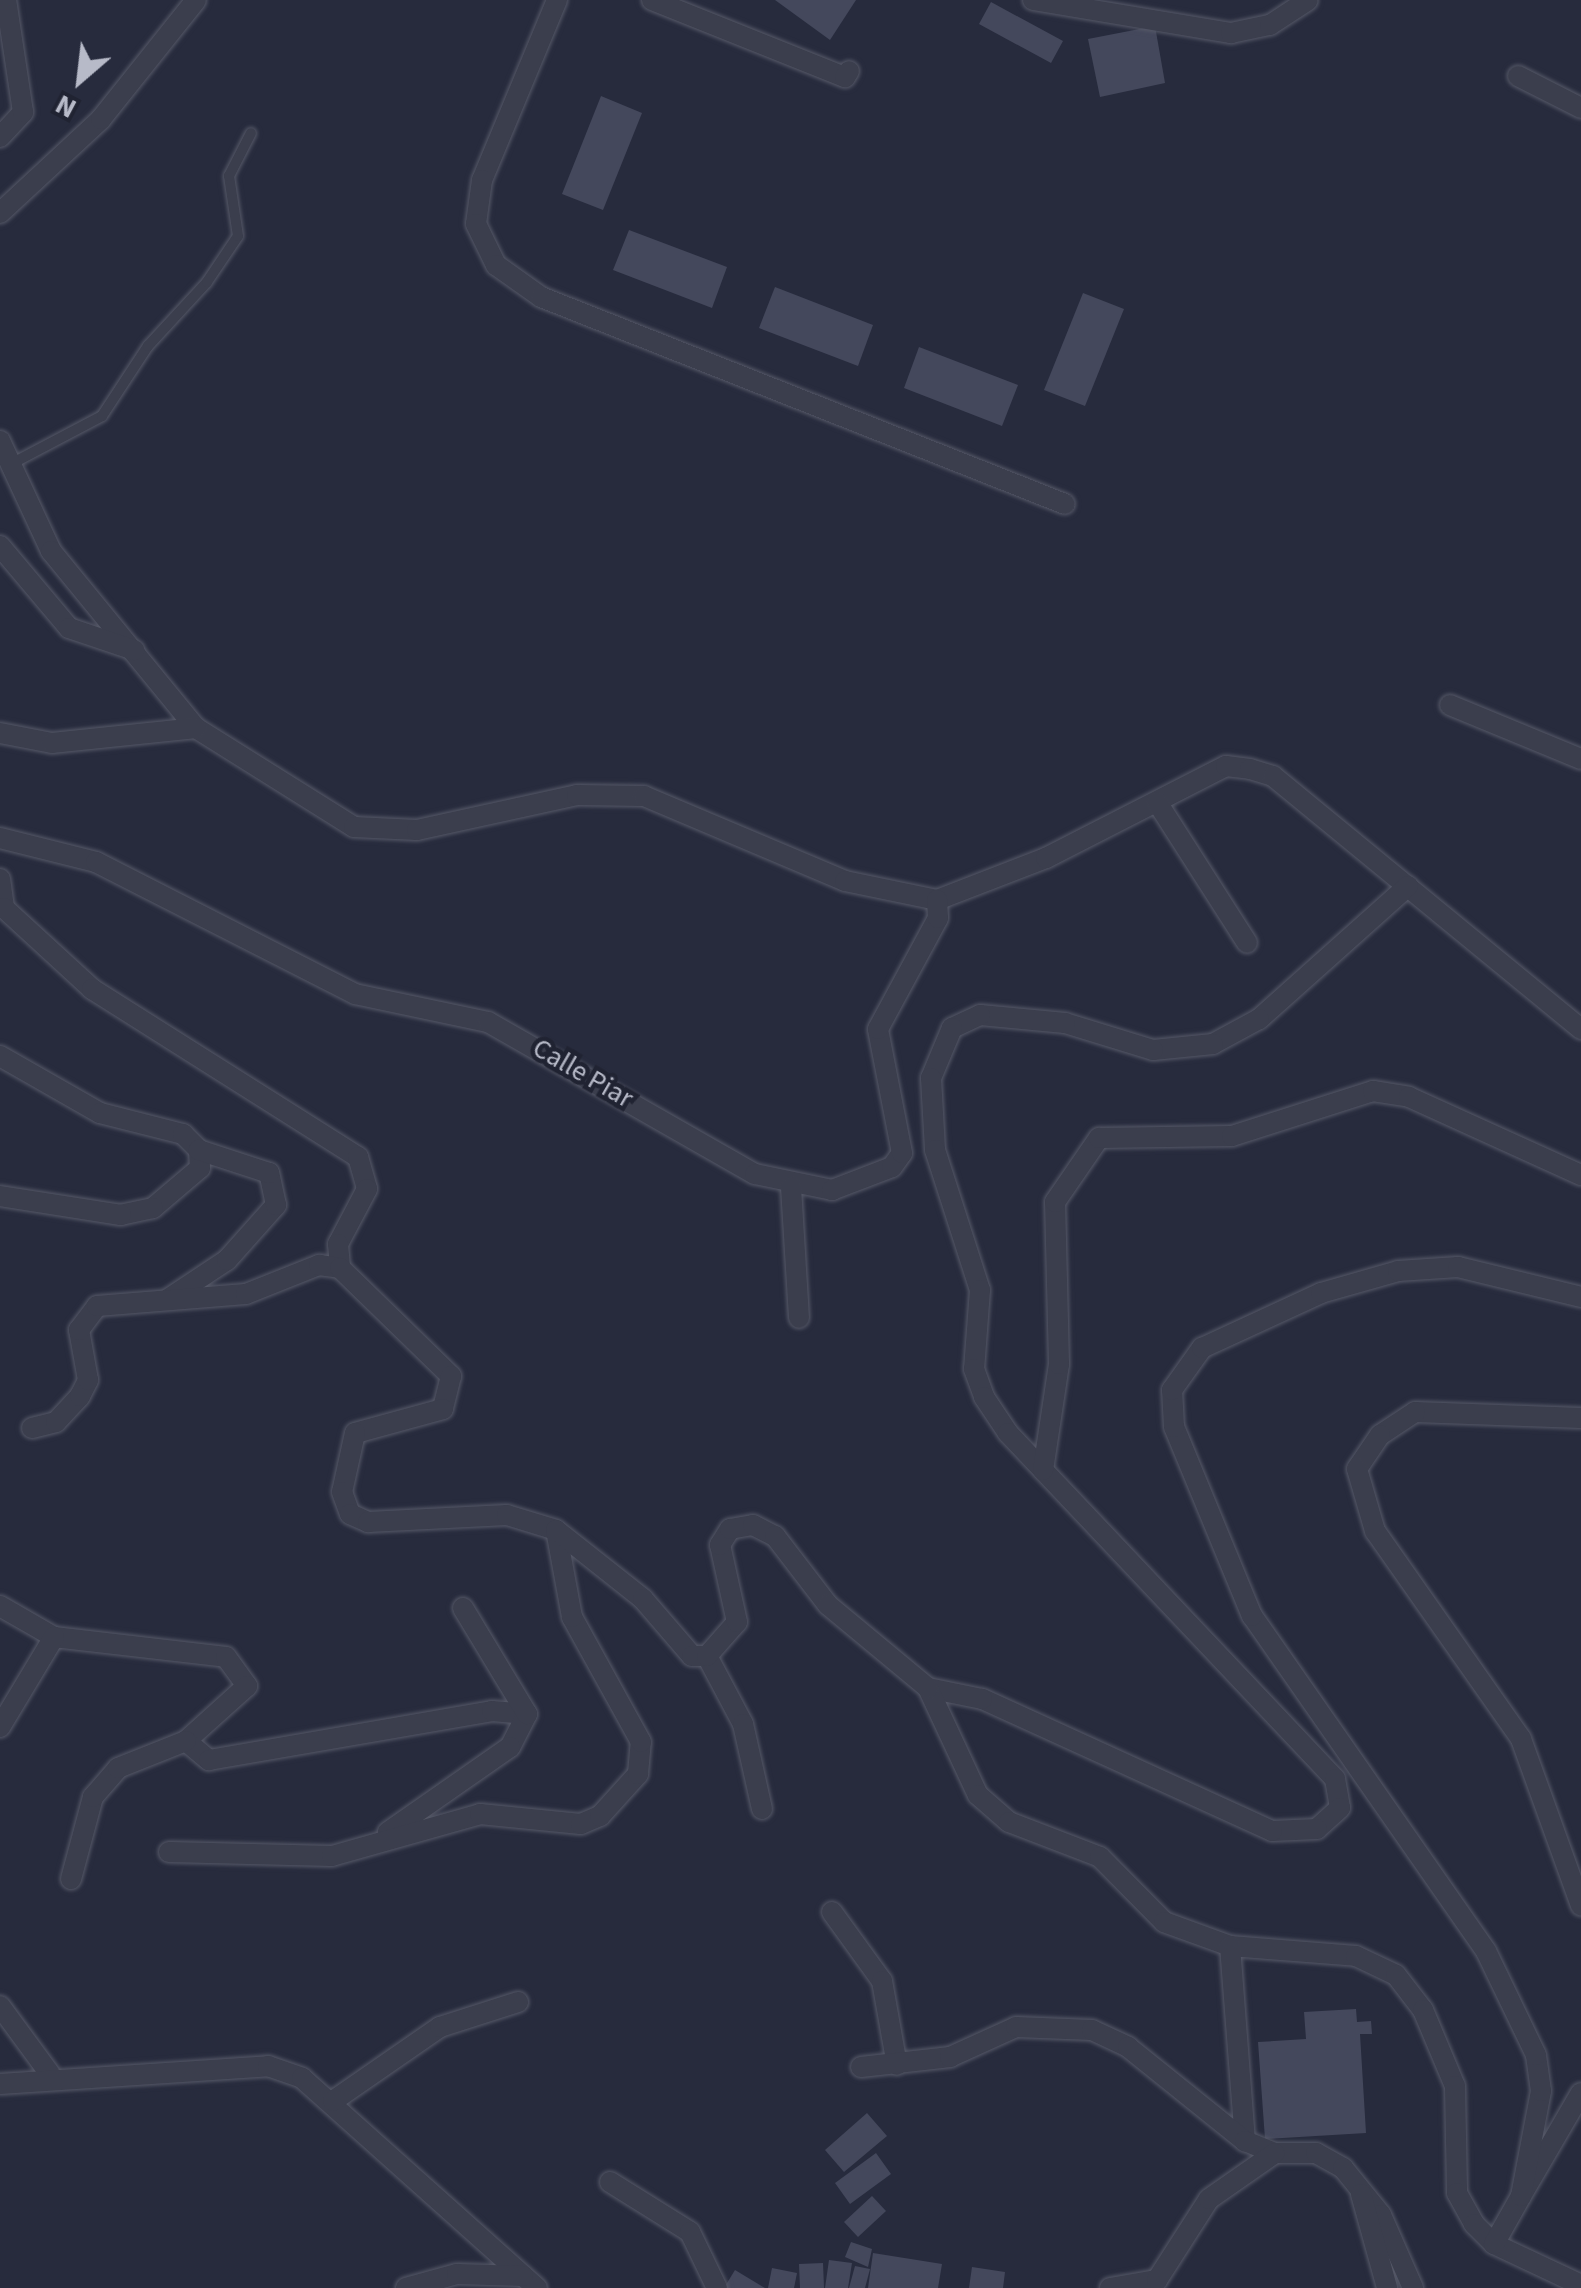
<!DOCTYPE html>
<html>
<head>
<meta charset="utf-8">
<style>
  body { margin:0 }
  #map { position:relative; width:1581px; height:2288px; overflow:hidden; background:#272b3d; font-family:"Source Sans 3",sans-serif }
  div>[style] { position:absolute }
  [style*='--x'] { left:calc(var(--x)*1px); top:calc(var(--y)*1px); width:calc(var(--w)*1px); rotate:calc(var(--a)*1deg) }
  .building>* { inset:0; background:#44485c }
  .roads { filter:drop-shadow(0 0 2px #565968) drop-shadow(0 0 2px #565968) }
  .lane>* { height:10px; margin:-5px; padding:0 5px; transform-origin:5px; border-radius:5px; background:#3b3e4d }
  .street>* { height:20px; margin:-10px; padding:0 10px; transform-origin:10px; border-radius:10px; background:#3b3e4d }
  span { translate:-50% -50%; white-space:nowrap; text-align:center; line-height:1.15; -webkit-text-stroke:9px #202332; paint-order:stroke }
  .street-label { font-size:28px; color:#b7bac8 }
  .north { position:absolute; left:30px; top:30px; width:100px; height:100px; -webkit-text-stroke:8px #202332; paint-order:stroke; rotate:208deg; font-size:28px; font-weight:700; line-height:40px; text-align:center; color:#b7bac8 }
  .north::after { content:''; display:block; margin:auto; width:35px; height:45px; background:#b7bac8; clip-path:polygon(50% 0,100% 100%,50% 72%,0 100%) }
</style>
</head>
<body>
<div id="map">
  <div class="building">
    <div style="clip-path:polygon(775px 0,856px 0,830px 40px)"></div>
    <div style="clip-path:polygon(991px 2px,1063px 41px,1051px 63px,979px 24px)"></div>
    <div style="clip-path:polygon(1155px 26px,1165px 83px,1100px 97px,1088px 39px)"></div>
    <div style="clip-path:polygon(601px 96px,642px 113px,603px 210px,562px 194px)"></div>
    <div style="clip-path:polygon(629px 230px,727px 267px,712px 308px,613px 270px)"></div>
    <div style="clip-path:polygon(775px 287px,873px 325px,858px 366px,759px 328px)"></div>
    <div style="clip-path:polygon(1083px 293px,1124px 309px,1085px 406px,1044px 390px)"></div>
    <div style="clip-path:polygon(919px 347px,1018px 385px,1002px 426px,904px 388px)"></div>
    <div style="clip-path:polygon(1356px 2009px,1357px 2022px,1371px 2021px,1372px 2034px,1360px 2034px,1366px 2133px,1265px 2139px,1258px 2042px,1306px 2039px,1304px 2012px)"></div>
    <div style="clip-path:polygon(867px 2113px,887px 2136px,844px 2172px,825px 2150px)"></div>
    <div style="clip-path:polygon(876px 2153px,891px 2174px,850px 2204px,835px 2183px)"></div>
    <div style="clip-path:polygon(872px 2196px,886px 2211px,858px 2237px,844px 2222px)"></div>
    <div style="clip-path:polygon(851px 2242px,872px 2249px,868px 2267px,845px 2257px)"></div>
    <div style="clip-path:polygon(873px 2253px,942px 2264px,938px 2288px,868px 2288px)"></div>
    <div style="clip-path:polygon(829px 2260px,852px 2263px,848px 2288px,825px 2288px)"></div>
    <div style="clip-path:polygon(823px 2263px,824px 2288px,800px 2288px,799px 2264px)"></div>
    <div style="clip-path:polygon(855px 2266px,870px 2269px,865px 2288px,849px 2288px)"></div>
    <div style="clip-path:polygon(972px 2267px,1005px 2272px,1003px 2288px,969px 2288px)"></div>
    <div style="clip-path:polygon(772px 2268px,797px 2273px,794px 2288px,768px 2288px)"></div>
    <div style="clip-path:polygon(735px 2270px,765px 2288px,724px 2288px)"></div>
  </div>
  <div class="roads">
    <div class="lane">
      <div style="--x:11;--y:464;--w:103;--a:-27.8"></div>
      <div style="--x:102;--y:416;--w:84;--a:-56.7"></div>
      <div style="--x:148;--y:346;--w:87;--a:-47.3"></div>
      <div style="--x:207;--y:282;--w:55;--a:-56"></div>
      <div style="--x:238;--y:236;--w:61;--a:-98.5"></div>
      <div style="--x:229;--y:176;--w:48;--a:-62.9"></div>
    </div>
    <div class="street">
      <div style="--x:557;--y:0;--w:195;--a:112.6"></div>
      <div style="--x:482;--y:180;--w:44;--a:97.8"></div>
      <div style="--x:476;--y:224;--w:46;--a:64"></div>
      <div style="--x:496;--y:265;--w:55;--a:35.4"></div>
      <div style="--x:541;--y:297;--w:563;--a:21.56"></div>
      <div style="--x:652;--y:0;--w:208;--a:21.8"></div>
      <div style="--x:845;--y:77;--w:7;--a:-56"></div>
      <div style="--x:1033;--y:0;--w:201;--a:9.5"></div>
      <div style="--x:1231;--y:33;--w:40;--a:-12"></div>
      <div style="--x:1270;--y:25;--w:45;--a:-33.3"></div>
      <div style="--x:1518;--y:76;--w:71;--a:26.9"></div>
      <div style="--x:0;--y:137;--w:34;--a:-47"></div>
      <div style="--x:23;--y:112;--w:113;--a:-98.6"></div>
      <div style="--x:0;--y:213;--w:138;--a:-42.9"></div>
      <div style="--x:101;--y:119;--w:152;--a:-51.4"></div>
      <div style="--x:0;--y:441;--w:121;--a:65.1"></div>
      <div style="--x:51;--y:551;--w:229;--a:50.7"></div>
      <div style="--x:196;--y:728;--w:186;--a:32.1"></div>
      <div style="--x:354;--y:827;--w:63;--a:2.7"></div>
      <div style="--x:417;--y:830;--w:164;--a:-12.3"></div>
      <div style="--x:577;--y:795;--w:67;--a:0.9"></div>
      <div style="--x:644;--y:796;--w:218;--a:22.9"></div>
      <div style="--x:845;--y:881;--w:94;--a:11.7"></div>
      <div style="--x:937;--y:900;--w:117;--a:-21.1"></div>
      <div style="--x:1046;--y:858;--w:202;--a:-27.1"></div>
      <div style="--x:1226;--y:766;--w:24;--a:7"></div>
      <div style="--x:1250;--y:769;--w:24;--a:17"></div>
      <div style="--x:1273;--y:776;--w:399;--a:39.4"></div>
      <div style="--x:0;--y:546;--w:107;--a:49.9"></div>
      <div style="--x:69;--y:628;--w:69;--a:18.7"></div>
      <div style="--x:1450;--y:705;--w:142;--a:22.4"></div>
      <div style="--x:0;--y:733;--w:53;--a:10.9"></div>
      <div style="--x:52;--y:743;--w:145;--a:-5.9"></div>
      <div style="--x:1157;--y:802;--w:167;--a:57.4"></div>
      <div style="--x:0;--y:838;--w:99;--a:14"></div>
      <div style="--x:96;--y:862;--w:291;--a:27"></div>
      <div style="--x:355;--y:994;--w:136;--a:11.9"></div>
      <div style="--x:488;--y:1022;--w:307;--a:29.7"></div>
      <div style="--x:755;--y:1174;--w:79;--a:11.7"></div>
      <div style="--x:832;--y:1190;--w:64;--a:-21"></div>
      <div style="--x:892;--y:1167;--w:17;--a:-54"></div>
      <div style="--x:902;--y:1153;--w:126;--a:-101"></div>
      <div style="--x:878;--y:1029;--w:126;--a:-61.6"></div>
      <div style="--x:938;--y:918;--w:18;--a:-93"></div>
      <div style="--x:0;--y:879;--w:29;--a:82"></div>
      <div style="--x:4;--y:908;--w:120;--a:42.6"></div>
      <div style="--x:92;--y:989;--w:315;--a:32.3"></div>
      <div style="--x:358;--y:1157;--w:33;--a:74"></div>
      <div style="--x:367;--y:1189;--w:62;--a:117.8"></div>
      <div style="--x:338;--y:1244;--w:24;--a:85"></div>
      <div style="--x:1408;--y:886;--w:200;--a:138.2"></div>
      <div style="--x:1259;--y:1019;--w:52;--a:151.5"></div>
      <div style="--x:1213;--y:1044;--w:60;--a:174.3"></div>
      <div style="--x:1153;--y:1050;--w:92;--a:-162.9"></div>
      <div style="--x:1065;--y:1023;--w:85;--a:-174.6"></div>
      <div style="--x:980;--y:1015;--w:31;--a:155"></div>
      <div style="--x:952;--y:1028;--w:54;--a:112.8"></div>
      <div style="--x:931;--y:1078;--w:72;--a:86.8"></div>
      <div style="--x:935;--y:1150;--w:147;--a:72.2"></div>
      <div style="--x:980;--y:1290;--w:79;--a:94.3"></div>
      <div style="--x:974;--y:1369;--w:30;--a:70"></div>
      <div style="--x:984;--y:1397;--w:43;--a:56.3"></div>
      <div style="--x:1008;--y:1433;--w:476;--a:46.6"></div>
      <div style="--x:1335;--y:1779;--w:29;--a:80"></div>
      <div style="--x:1340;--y:1808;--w:31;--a:138"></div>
      <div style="--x:1317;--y:1829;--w:45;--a:177.5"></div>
      <div style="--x:1272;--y:1831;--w:319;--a:-155.5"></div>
      <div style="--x:982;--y:1699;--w:55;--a:-168.5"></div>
      <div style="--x:928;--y:1688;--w:118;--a:65"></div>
      <div style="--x:978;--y:1795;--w:41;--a:41.1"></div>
      <div style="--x:1009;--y:1822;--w:97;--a:21"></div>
      <div style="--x:1100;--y:1857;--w:91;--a:45.4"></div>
      <div style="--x:1164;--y:1922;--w:70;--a:20"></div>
      <div style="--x:1230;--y:1946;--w:126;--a:4.5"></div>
      <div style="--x:1356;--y:1956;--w:44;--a:25.4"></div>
      <div style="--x:1396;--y:1975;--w:44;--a:52.4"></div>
      <div style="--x:1423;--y:2010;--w:82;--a:67.2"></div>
      <div style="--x:1455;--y:2086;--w:107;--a:88.9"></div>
      <div style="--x:1457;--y:2193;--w:35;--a:61"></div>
      <div style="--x:1474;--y:2224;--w:28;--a:45"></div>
      <div style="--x:1494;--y:2244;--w:96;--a:25.2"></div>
      <div style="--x:0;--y:1056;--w:115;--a:29.7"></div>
      <div style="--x:100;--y:1113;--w:86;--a:14.2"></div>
      <div style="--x:183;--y:1134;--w:23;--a:45"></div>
      <div style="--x:199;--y:1150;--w:18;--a:87"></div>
      <div style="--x:200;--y:1168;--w:62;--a:139.6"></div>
      <div style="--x:153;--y:1208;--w:33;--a:168"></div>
      <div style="--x:121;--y:1215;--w:122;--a:-171.1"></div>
      <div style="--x:791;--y:1187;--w:131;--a:86.5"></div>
      <div style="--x:168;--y:1299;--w:71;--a:-33.5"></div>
      <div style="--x:227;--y:1260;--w:74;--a:-48.3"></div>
      <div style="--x:276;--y:1205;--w:33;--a:-102"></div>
      <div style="--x:269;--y:1173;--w:74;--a:-161.8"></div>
      <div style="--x:1581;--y:1418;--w:166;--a:-177.9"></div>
      <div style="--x:1415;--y:1412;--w:42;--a:146.7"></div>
      <div style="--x:1380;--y:1435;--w:41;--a:124.1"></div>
      <div style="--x:1357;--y:1469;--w:65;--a:73.8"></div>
      <div style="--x:1375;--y:1531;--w:254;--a:54.9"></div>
      <div style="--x:1521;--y:1739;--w:177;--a:70.2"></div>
      <div style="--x:32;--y:1428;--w:25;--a:-14"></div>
      <div style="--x:56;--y:1422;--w:35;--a:-47"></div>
      <div style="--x:80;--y:1396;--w:18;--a:-63"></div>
      <div style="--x:88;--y:1380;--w:51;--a:-100.2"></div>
      <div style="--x:79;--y:1330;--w:30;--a:-53"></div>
      <div style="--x:97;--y:1306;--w:149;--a:-4.6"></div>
      <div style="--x:246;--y:1294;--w:79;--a:-21.7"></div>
      <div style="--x:319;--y:1265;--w:21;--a:8"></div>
      <div style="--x:340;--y:1268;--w:155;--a:44.2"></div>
      <div style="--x:451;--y:1376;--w:34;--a:104"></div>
      <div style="--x:443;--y:1409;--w:91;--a:164.7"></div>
      <div style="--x:355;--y:1433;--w:60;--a:102.4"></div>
      <div style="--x:342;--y:1492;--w:23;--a:70"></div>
      <div style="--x:350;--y:1514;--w:20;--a:24"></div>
      <div style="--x:368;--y:1522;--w:139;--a:-2.9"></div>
      <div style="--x:507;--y:1515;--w:51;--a:17"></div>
      <div style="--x:1043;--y:1470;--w:107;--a:-81.4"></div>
      <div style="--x:1059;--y:1364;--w:162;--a:-91.4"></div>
      <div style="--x:1055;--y:1202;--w:78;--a:-55.5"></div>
      <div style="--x:1099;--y:1138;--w:133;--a:-0.9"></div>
      <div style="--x:1232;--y:1136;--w:148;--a:-17.7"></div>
      <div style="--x:1373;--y:1091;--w:36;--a:9"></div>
      <div style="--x:1409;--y:1097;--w:189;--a:24.4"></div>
      <div style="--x:0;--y:1606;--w:62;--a:29.9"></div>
      <div style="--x:54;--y:1637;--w:173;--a:6.6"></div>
      <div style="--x:226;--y:1657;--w:36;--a:54"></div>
      <div style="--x:247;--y:1686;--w:82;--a:138"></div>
      <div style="--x:186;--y:1741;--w:30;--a:40"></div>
      <div style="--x:209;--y:1760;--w:287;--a:-9.8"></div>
      <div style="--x:492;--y:1711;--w:35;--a:5"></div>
      <div style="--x:527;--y:1714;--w:37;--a:117"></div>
      <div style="--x:510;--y:1747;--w:149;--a:145.1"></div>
      <div style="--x:463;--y:1608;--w:124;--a:58.9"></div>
      <div style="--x:707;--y:1656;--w:77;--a:62.1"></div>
      <div style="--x:743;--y:1724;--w:87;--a:77.4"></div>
      <div style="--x:0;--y:1727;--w:105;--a:-59"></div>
      <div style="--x:169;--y:1852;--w:163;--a:1.4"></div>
      <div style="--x:332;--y:1856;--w:154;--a:-15.8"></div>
      <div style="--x:480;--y:1814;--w:101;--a:5.7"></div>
      <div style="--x:581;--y:1824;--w:21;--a:-23"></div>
      <div style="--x:600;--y:1816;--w:57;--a:-47.9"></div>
      <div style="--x:638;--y:1774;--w:32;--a:-85"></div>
      <div style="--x:641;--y:1742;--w:143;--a:-118.9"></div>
      <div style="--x:572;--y:1617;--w:88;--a:-100.4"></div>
      <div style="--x:556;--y:1530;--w:111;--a:38.4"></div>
      <div style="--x:643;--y:1599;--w:75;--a:49.3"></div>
      <div style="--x:692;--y:1656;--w:15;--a:0"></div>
      <div style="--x:707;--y:1656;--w:45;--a:-48.6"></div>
      <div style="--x:737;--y:1622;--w:79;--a:-102.4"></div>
      <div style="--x:720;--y:1545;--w:19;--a:-58"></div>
      <div style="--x:730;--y:1529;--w:23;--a:-10"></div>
      <div style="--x:753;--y:1525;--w:25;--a:27"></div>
      <div style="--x:775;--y:1536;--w:87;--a:52.5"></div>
      <div style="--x:828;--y:1605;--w:130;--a:39.7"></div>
      <div style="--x:71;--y:1879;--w:85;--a:-75"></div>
      <div style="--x:93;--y:1797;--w:38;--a:-49"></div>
      <div style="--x:118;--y:1768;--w:73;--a:-21.7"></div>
      <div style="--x:832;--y:1912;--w:85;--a:54.1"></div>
      <div style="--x:882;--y:1981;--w:85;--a:79.9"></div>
      <div style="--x:1230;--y:1946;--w:196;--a:85.6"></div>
      <div style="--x:0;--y:2006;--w:84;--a:53.7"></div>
      <div style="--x:861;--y:2067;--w:90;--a:-6.4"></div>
      <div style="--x:950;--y:2057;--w:72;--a:-24.4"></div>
      <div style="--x:1016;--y:2027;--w:76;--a:2.3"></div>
      <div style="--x:1092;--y:2030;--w:40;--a:25"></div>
      <div style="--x:1128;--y:2047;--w:150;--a:38.8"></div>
      <div style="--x:1245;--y:2141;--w:32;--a:22"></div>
      <div style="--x:1275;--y:2153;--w:41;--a:0"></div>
      <div style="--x:1316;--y:2153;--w:31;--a:29"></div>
      <div style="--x:1343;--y:2168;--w:60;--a:51"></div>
      <div style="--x:1381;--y:2215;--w:80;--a:66.3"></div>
      <div style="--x:0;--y:2084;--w:269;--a:-3.8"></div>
      <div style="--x:268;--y:2066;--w:36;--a:19"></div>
      <div style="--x:302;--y:2078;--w:315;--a:41.8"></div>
      <div style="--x:333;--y:2101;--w:130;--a:-34.7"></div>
      <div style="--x:440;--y:2027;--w:82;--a:-17.8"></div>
      <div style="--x:610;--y:2182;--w:94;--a:32"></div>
      <div style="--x:690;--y:2232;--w:62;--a:64.3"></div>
      <div style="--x:1361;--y:2194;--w:98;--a:74.5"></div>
      <div style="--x:1521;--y:2196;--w:119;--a:-59.8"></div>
      <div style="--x:1494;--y:2244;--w:55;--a:-60.6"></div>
      <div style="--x:1521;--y:2196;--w:107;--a:-79.2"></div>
      <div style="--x:1541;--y:2091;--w:36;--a:-98"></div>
      <div style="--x:1536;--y:2055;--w:115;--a:-115.7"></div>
      <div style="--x:1486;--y:1951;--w:409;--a:-124.9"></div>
      <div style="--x:1252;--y:1616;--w:204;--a:-112.4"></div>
      <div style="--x:1174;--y:1427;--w:37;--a:-93"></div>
      <div style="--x:1172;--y:1390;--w:52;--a:-54.5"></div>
      <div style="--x:1202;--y:1348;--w:131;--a:-24.8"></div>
      <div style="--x:1321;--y:1293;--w:80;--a:-15.9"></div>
      <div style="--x:1398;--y:1271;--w:60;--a:-3.8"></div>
      <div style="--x:1458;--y:1267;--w:127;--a:13.7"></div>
      <div style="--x:406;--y:2288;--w:53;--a:-15.4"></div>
      <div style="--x:457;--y:2274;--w:66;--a:1.7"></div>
      <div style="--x:1110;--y:2288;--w:48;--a:-9.7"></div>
      <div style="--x:1157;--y:2280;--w:96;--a:-57.3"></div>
      <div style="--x:1209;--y:2199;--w:80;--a:-34.9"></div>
    </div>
  </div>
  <div class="street-label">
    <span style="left:583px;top:1073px;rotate:30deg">Calle Piar</span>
  </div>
  <div class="north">N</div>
</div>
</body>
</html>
